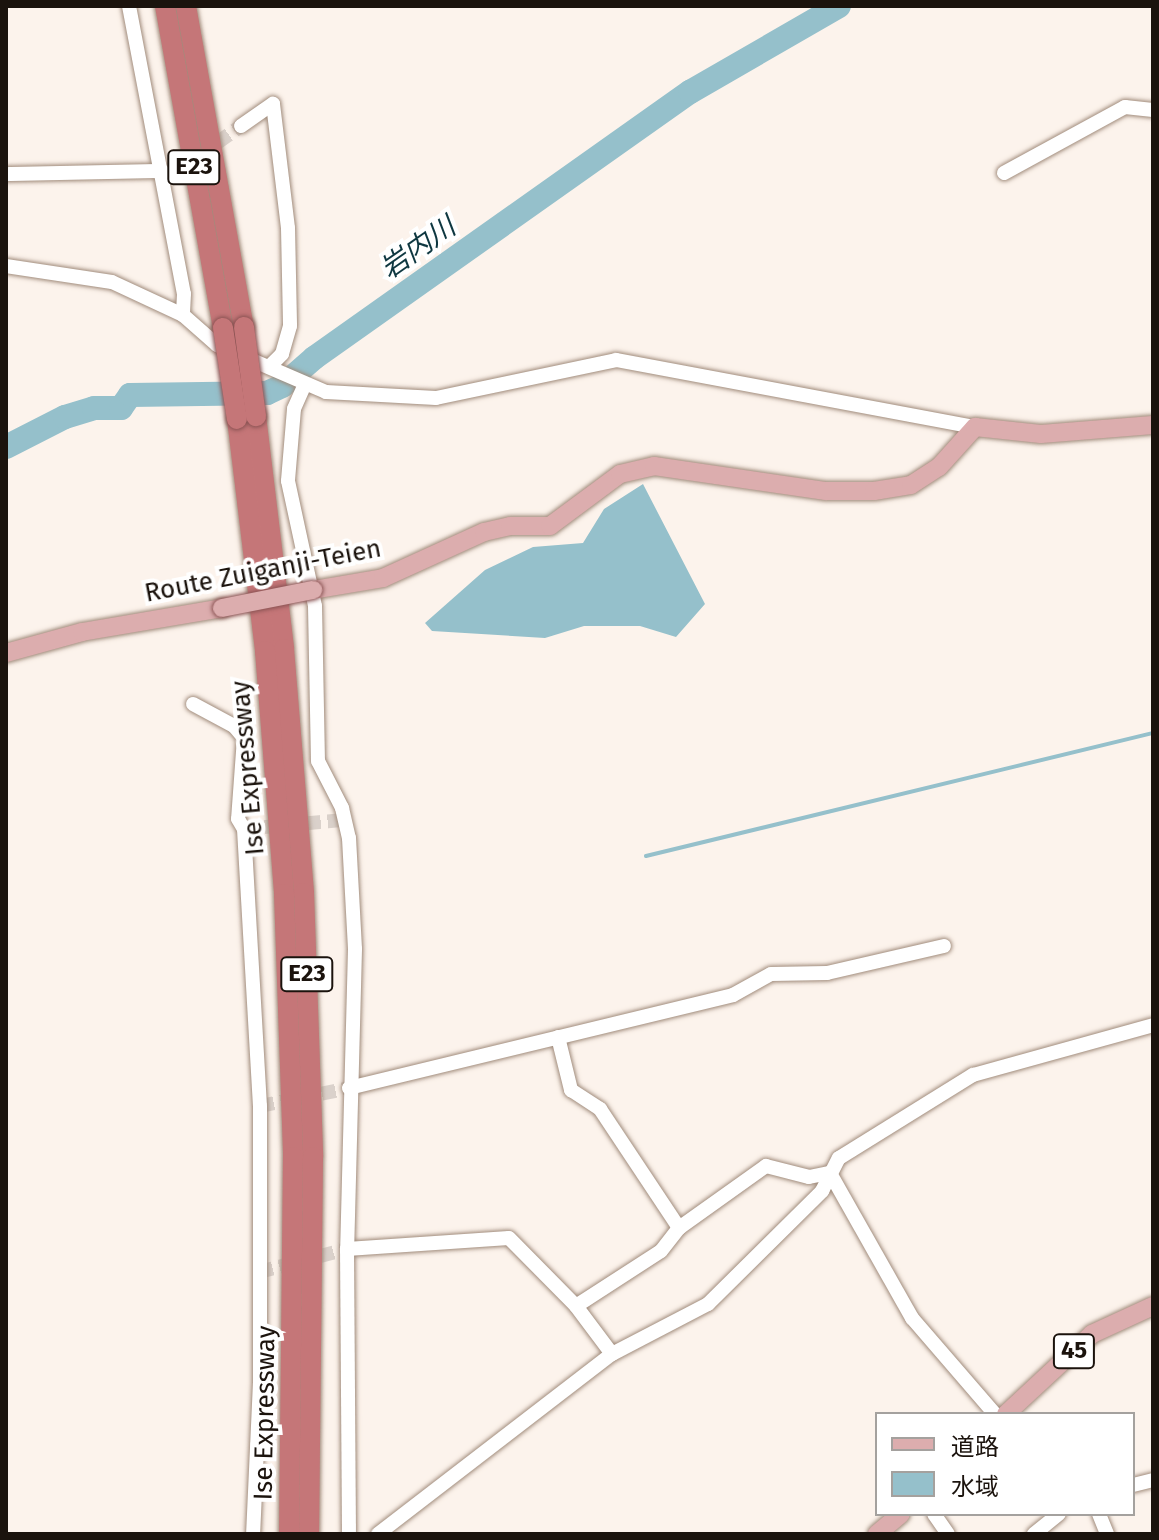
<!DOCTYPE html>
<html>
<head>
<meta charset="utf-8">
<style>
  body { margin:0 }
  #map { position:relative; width:1159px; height:1540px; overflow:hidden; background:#fcf3ec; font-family:"Fira Sans","Noto Sans JP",sans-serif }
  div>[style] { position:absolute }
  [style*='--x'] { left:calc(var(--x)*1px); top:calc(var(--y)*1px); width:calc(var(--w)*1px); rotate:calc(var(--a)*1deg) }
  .water>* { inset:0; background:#95c0cb }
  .stream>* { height:4px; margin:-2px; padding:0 2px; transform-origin:2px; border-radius:2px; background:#95c0cb }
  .river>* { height:24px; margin:-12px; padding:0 12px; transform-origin:12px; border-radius:12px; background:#95c0cb }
  .minor-tunnel>* { height:14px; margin-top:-7px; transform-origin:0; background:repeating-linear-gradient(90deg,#dad1cb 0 14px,transparent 0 21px) }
  .roads { filter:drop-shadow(0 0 2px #a18c7c) drop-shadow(0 0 2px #a18c7c) }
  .minor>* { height:14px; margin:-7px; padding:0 7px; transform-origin:7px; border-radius:7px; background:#fff }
  .major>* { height:18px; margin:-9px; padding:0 9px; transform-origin:9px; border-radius:9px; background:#dcadae }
  .highway>* { height:20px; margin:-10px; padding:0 10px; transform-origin:10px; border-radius:10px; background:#c57678 }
  .bridges { filter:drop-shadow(0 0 2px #8a5353) drop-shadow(0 0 2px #8a5353) }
  .major-bridge>* { height:18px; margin:-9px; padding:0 9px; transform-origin:9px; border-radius:9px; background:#dcadae }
  .highway-bridge>* { height:20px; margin:-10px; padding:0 10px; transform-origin:10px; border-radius:10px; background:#c57678 }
  span { translate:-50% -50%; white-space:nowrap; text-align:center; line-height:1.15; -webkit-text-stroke:8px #fff; paint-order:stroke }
  .shield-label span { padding:2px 6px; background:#fff; border:2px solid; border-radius:6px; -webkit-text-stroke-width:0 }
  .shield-label { font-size:24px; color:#1b130d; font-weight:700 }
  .street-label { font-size:26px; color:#1b130d }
  .water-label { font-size:28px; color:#0e3740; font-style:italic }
  .frame { position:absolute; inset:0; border:8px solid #1b130d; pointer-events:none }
  .legend { position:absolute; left:875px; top:1412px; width:260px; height:104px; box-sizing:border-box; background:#fff; border:2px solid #a4a19e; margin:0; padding:10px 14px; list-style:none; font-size:24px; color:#1b130d }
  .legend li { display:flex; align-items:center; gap:16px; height:40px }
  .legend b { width:40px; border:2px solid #a4a19e }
</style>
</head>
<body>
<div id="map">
  <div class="water">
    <div style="clip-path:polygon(643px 484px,705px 604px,676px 637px,640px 626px,584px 626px,545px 638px,432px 631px,425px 623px,485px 570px,533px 547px,583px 543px,604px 509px)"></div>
  </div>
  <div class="stream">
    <div style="--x:646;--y:856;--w:522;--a:-13.64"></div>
  </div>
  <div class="river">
    <div style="--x:6;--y:447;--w:66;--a:-27"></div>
    <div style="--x:65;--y:417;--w:30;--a:-17"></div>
    <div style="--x:94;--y:408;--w:27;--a:0"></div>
    <div style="--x:121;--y:408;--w:16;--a:-55"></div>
    <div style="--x:130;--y:395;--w:137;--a:-0.8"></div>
    <div style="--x:267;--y:393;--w:17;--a:-25"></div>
    <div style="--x:282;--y:386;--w:43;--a:-41.2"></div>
    <div style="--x:314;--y:358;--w:461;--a:-35.3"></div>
    <div style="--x:690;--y:92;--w:172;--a:-30"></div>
  </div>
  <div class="minor-tunnel">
    <div style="--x:162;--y:171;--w:21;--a:-11"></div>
    <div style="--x:183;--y:167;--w:71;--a:-35.3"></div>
    <div style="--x:244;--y:829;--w:98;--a:-5.2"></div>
    <div style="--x:260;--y:1106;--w:91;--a:-11.4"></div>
    <div style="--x:259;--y:1272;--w:91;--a:-14.6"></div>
  </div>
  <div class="roads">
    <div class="minor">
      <div style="--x:129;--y:6;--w:293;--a:79.2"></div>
      <div style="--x:184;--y:294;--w:21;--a:93"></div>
      <div style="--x:241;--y:126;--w:39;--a:-35"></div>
      <div style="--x:273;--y:104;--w:125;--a:83.1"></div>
      <div style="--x:288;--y:228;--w:98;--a:88.8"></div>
      <div style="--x:290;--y:326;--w:29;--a:106"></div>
      <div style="--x:282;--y:354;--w:17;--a:135"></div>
      <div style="--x:1004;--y:173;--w:138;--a:-28.6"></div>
      <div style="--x:1125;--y:107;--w:28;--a:6"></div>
      <div style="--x:6;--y:174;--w:156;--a:-1.1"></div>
      <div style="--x:6;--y:266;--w:107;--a:8.6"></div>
      <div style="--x:112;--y:282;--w:78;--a:24.9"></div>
      <div style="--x:183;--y:315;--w:45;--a:41.4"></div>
      <div style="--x:217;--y:345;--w:119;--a:23.3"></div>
      <div style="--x:326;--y:392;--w:110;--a:3.1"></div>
      <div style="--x:436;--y:398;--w:184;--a:-11.9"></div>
      <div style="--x:616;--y:360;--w:365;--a:10.6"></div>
      <div style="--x:305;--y:384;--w:27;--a:114"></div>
      <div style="--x:294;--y:409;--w:72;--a:94.8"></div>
      <div style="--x:288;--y:481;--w:128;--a:77.8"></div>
      <div style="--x:315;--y:606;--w:155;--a:88.9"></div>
      <div style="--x:318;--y:761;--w:53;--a:62.9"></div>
      <div style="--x:342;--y:808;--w:31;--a:77"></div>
      <div style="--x:349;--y:838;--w:111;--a:86.9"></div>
      <div style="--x:355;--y:949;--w:300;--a:91.5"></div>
      <div style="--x:347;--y:1249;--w:285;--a:89.6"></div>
      <div style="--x:193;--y:704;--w:47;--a:28.2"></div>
      <div style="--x:234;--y:726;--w:16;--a:50"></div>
      <div style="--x:244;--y:738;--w:81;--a:94.2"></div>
      <div style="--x:238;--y:819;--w:12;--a:59"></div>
      <div style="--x:244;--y:829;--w:277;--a:86.7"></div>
      <div style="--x:260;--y:1106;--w:276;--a:90"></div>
      <div style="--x:260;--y:1382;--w:152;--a:92.6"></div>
      <div style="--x:558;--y:1037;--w:55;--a:76.2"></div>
      <div style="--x:571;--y:1090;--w:35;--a:33"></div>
      <div style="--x:600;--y:1109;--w:143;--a:56.4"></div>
      <div style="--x:349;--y:1088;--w:395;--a:-13.6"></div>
      <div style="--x:733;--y:995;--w:43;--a:-28.9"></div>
      <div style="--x:771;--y:974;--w:56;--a:-1"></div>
      <div style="--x:827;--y:973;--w:120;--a:-13"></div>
      <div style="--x:830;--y:1173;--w:167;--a:60.5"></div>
      <div style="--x:912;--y:1318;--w:127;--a:49.2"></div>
      <div style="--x:347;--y:1249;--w:162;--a:-3.9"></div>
      <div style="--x:509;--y:1238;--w:95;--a:45.4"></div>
      <div style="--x:576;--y:1306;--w:60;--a:53.1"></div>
      <div style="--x:576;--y:1306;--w:101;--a:-32.9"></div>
      <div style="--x:661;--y:1251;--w:29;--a:-52"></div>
      <div style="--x:679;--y:1228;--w:107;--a:-35.5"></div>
      <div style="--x:766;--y:1166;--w:44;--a:14.3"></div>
      <div style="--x:809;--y:1177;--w:21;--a:-11"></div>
      <div style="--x:1133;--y:1485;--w:21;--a:-14"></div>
      <div style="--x:934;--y:1514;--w:24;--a:55"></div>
      <div style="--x:1099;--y:1514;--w:22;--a:68"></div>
      <div style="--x:378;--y:1534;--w:295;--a:-37.6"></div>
      <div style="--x:612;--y:1354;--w:108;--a:-27.5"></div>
      <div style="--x:708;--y:1304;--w:161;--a:-44.7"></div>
      <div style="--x:822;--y:1191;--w:37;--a:-63"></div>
      <div style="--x:839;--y:1158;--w:158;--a:-31.8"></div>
      <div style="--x:973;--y:1075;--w:187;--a:-15.5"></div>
      <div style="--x:1034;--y:1534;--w:32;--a:-39"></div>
    </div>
    <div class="major">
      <div style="--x:313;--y:590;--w:71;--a:-9.7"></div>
      <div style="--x:383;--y:578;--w:111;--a:-24.5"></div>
      <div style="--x:484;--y:532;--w:27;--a:-13"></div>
      <div style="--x:510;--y:526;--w:40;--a:0"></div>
      <div style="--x:550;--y:526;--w:87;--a:-36.6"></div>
      <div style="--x:620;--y:474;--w:35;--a:-13"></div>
      <div style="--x:654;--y:466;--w:174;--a:8.3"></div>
      <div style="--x:826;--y:491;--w:48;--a:0"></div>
      <div style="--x:874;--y:491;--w:37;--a:-9"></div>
      <div style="--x:911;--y:485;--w:33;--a:-33"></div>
      <div style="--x:939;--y:467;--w:54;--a:-48"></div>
      <div style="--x:975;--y:427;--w:66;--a:6.1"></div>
      <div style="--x:1041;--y:434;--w:112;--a:-4.6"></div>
      <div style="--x:6;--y:653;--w:79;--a:-15.4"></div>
      <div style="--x:82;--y:632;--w:142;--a:-9.7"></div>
      <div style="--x:1006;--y:1414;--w:117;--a:-42.9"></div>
      <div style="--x:1092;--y:1334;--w:67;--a:-24.7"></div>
      <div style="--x:877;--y:1534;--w:31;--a:-40"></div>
    </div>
    <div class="highway">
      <div style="--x:165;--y:6;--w:327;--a:79.8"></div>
      <div style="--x:186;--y:6;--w:326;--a:79.8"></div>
      <div style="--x:256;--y:416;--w:235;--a:83.1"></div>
      <div style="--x:284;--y:649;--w:245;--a:85.3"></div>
      <div style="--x:304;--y:893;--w:264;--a:88"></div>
      <div style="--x:313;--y:1157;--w:377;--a:90.6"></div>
      <div style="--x:237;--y:419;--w:234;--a:83.1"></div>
      <div style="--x:265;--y:651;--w:244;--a:85.5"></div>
      <div style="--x:284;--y:894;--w:263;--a:88"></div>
      <div style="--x:293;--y:1157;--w:377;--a:90.6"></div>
    </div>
  </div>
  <div class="bridges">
    <div class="major-bridge">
      <div style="--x:222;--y:608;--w:93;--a:-11.2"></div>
    </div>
    <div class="highway-bridge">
      <div style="--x:244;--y:327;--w:90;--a:82.3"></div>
      <div style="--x:223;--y:328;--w:92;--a:81.3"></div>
    </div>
  </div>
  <div class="shield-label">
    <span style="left:194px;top:167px">E23</span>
    <span style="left:307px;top:974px">E23</span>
    <span style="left:1074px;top:1351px">45</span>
  </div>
  <div class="street-label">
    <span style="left:263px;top:571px;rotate:-11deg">Route Zuiganji-Teien</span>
    <span style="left:248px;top:768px;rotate:-95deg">Ise Expressway</span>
    <span style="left:265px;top:1413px;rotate:-89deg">Ise Expressway</span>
  </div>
  <div class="water-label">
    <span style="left:418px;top:248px;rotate:-35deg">岩内川</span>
  </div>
  <div class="frame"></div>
  <ul class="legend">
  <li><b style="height:10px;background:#dcadae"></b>道路</li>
  <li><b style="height:22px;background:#95c0cb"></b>水域</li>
  </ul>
</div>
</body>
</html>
